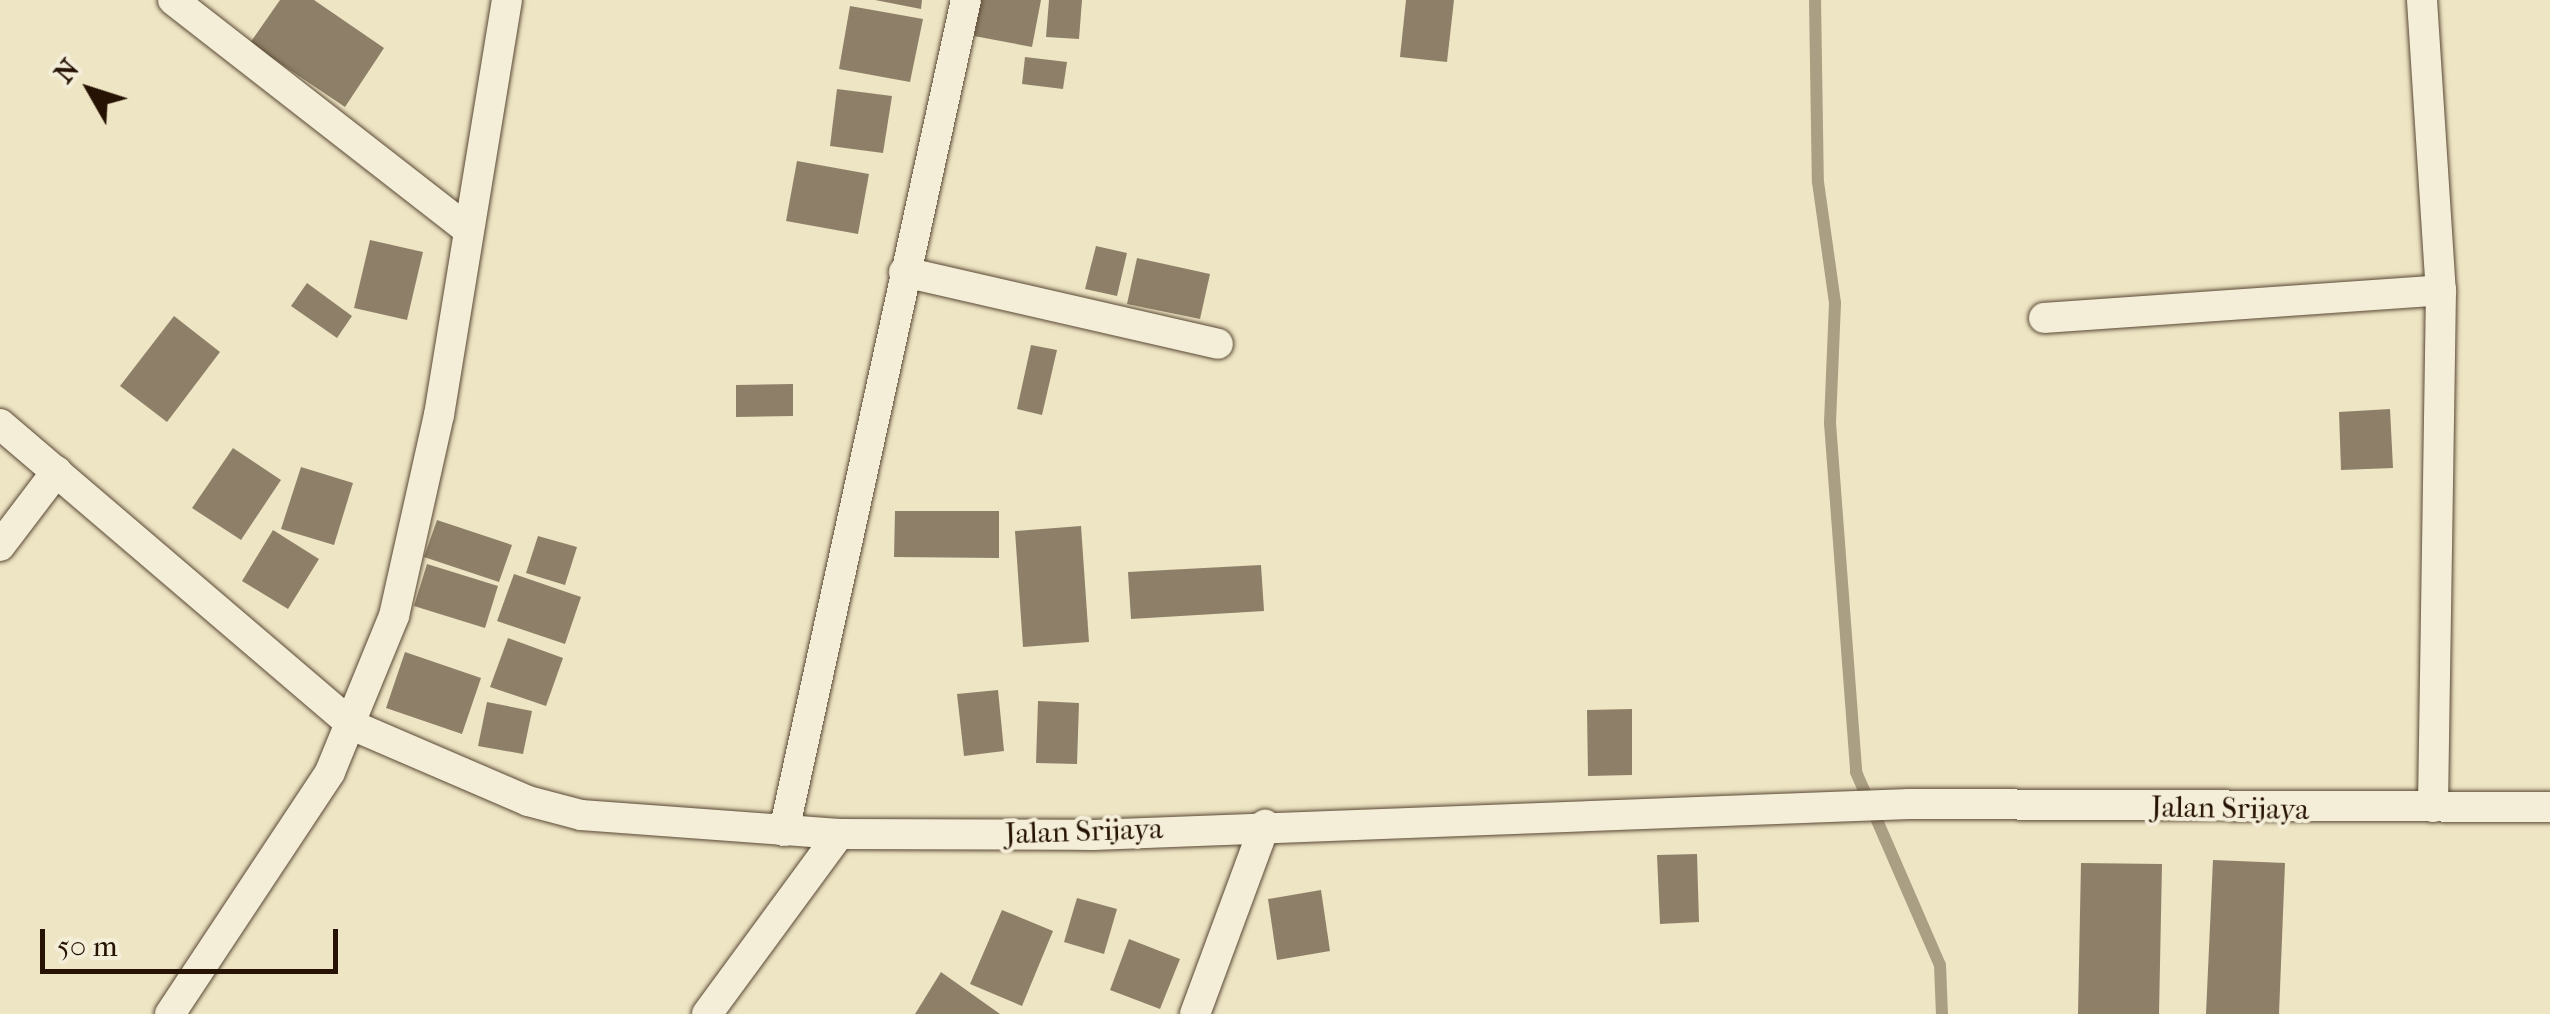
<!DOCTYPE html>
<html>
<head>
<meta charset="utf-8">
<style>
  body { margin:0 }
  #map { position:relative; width:2550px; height:1014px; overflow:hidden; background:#eee5c4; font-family:"IM FELL French Canon",serif }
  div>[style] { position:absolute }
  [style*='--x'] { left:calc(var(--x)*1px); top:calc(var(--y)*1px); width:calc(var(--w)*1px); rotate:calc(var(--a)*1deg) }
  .stream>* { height:12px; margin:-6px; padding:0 6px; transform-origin:6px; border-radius:6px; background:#aa9e83 }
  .building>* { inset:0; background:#8e8068 }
  .roads { filter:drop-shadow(0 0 2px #594834) drop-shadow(0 0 2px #594834) }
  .minor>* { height:30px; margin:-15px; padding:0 15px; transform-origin:15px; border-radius:15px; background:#f4eed9 }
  span { translate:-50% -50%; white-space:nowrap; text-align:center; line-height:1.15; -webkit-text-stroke:8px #f4eed9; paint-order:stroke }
  .street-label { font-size:30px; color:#271304 }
  .north { position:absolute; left:40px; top:40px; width:100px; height:100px; -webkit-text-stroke:8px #f4eed9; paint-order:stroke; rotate:309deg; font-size:28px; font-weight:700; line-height:40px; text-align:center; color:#271304 }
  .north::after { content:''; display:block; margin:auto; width:35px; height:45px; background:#271304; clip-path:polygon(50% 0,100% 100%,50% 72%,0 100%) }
  .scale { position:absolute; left:40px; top:929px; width:298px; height:45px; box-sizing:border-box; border:5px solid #271304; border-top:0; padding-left:12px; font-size:30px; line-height:35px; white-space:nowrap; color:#271304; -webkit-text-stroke:8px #f4eed9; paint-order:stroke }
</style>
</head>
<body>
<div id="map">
  <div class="stream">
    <div style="--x:1815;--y:0;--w:182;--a:89.1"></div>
    <div style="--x:1818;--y:182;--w:122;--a:82"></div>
    <div style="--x:1835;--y:303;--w:120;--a:92.4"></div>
    <div style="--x:1830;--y:423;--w:350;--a:85.7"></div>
    <div style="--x:1856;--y:772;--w:210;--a:66.5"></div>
    <div style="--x:1940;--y:965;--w:49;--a:87.7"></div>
  </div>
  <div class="building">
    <div style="clip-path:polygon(280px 0,314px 0,384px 48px,345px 107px,250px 43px)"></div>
    <div style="clip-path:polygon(875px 0,922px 0,921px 9px)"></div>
    <div style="clip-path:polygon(981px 0,1041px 0,1032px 47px,974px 36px)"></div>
    <div style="clip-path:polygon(1049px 0,1082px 0,1079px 39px,1046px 37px)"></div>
    <div style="clip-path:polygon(1406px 0,1454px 0,1447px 62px,1400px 57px)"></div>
    <div style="clip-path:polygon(850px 6px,923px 19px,910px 82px,839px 69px)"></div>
    <div style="clip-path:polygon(1025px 57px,1067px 62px,1063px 89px,1022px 84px)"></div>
    <div style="clip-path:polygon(837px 89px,892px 96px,883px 153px,830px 146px)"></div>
    <div style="clip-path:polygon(797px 161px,869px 174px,858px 234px,786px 221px)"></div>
    <div style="clip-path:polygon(370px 240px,423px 252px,407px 320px,354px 308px)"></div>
    <div style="clip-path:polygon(1096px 246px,1127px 253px,1117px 296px,1085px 289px)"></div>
    <div style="clip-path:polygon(1137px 258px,1210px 274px,1200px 319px,1127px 304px)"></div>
    <div style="clip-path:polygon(307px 283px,352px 316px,337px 338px,291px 306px)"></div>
    <div style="clip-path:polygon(174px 316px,220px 352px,167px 422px,120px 386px)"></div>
    <div style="clip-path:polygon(1031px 345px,1057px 350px,1042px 415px,1017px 409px)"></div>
    <div style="clip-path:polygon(793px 384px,793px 416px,736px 417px,736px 385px)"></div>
    <div style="clip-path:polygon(2390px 409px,2393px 468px,2341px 470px,2339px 412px)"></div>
    <div style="clip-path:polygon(233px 448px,281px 480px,241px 540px,192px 508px)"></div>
    <div style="clip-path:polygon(301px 467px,353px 483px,334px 545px,281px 529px)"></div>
    <div style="clip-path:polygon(895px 511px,999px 511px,999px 558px,894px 557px)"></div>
    <div style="clip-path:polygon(437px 520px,512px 545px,499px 582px,424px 557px)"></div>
    <div style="clip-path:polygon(1081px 526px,1089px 642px,1023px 647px,1015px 531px)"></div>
    <div style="clip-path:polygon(273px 530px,319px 559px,288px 609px,242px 581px)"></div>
    <div style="clip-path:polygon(538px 536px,577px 547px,565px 585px,526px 573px)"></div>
    <div style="clip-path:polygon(427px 564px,498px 586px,485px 628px,414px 606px)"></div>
    <div style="clip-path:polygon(1261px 565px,1264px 611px,1131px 619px,1128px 572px)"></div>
    <div style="clip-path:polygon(514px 574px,581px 597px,565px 644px,497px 621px)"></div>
    <div style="clip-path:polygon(508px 638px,563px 658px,546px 706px,490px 687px)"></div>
    <div style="clip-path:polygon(405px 652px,481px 678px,462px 734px,386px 708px)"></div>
    <div style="clip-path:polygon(998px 690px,1004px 751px,964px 756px,957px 694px)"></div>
    <div style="clip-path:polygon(1038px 701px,1079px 703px,1077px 764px,1036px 763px)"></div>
    <div style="clip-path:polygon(487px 702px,532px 711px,523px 754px,478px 746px)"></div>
    <div style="clip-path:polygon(1632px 709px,1632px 775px,1588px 776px,1587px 710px)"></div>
    <div style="clip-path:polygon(1697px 854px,1699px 922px,1660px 924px,1657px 855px)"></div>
    <div style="clip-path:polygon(2213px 860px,2285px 863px,2279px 1014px,2206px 1014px)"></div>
    <div style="clip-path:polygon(2081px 863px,2162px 864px,2159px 1014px,2078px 1014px)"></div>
    <div style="clip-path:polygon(1321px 890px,1330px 951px,1277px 960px,1268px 899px)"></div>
    <div style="clip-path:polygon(1077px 898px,1117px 909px,1104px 954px,1064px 942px)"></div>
    <div style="clip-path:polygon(1002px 910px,1053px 931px,1022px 1006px,970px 984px)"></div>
    <div style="clip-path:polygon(1129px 939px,1180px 959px,1160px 1009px,1110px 990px)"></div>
    <div style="clip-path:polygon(941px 972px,1000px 1014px,915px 1014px)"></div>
  </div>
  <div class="roads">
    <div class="minor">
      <div style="--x:173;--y:0;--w:371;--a:37.9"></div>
      <div style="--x:2422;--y:0;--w:291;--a:86.3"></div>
      <div style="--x:2441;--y:290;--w:517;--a:90.89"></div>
      <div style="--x:904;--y:272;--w:322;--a:12.9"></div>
      <div style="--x:2044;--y:318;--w:398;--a:-4"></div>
      <div style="--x:0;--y:424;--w:465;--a:40.5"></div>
      <div style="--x:354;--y:726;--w:189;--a:23.3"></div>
      <div style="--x:528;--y:801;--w:55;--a:14.8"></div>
      <div style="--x:581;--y:815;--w:259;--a:4.2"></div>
      <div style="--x:839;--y:834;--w:254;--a:0.2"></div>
      <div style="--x:1093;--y:835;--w:817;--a:-2.18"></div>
      <div style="--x:1909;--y:804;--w:641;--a:0.27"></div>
      <div style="--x:0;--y:546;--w:94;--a:-52.8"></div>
      <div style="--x:784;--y:831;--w:851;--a:-77.65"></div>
      <div style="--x:170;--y:1014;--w:290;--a:-56.5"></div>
      <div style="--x:330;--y:772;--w:169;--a:-67.7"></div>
      <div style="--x:394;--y:616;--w:206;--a:-77.4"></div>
      <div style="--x:439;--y:415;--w:421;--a:-80.7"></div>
      <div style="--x:707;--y:1014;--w:223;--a:-53.7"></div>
      <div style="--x:1195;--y:1014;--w:202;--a:-69.7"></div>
    </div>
  </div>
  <div class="street-label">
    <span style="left:2230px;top:809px;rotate:1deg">Jalan Srijaya</span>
    <span style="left:1084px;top:832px;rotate:-2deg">Jalan Srijaya</span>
  </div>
  <div class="north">N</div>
  <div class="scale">50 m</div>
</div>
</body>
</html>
